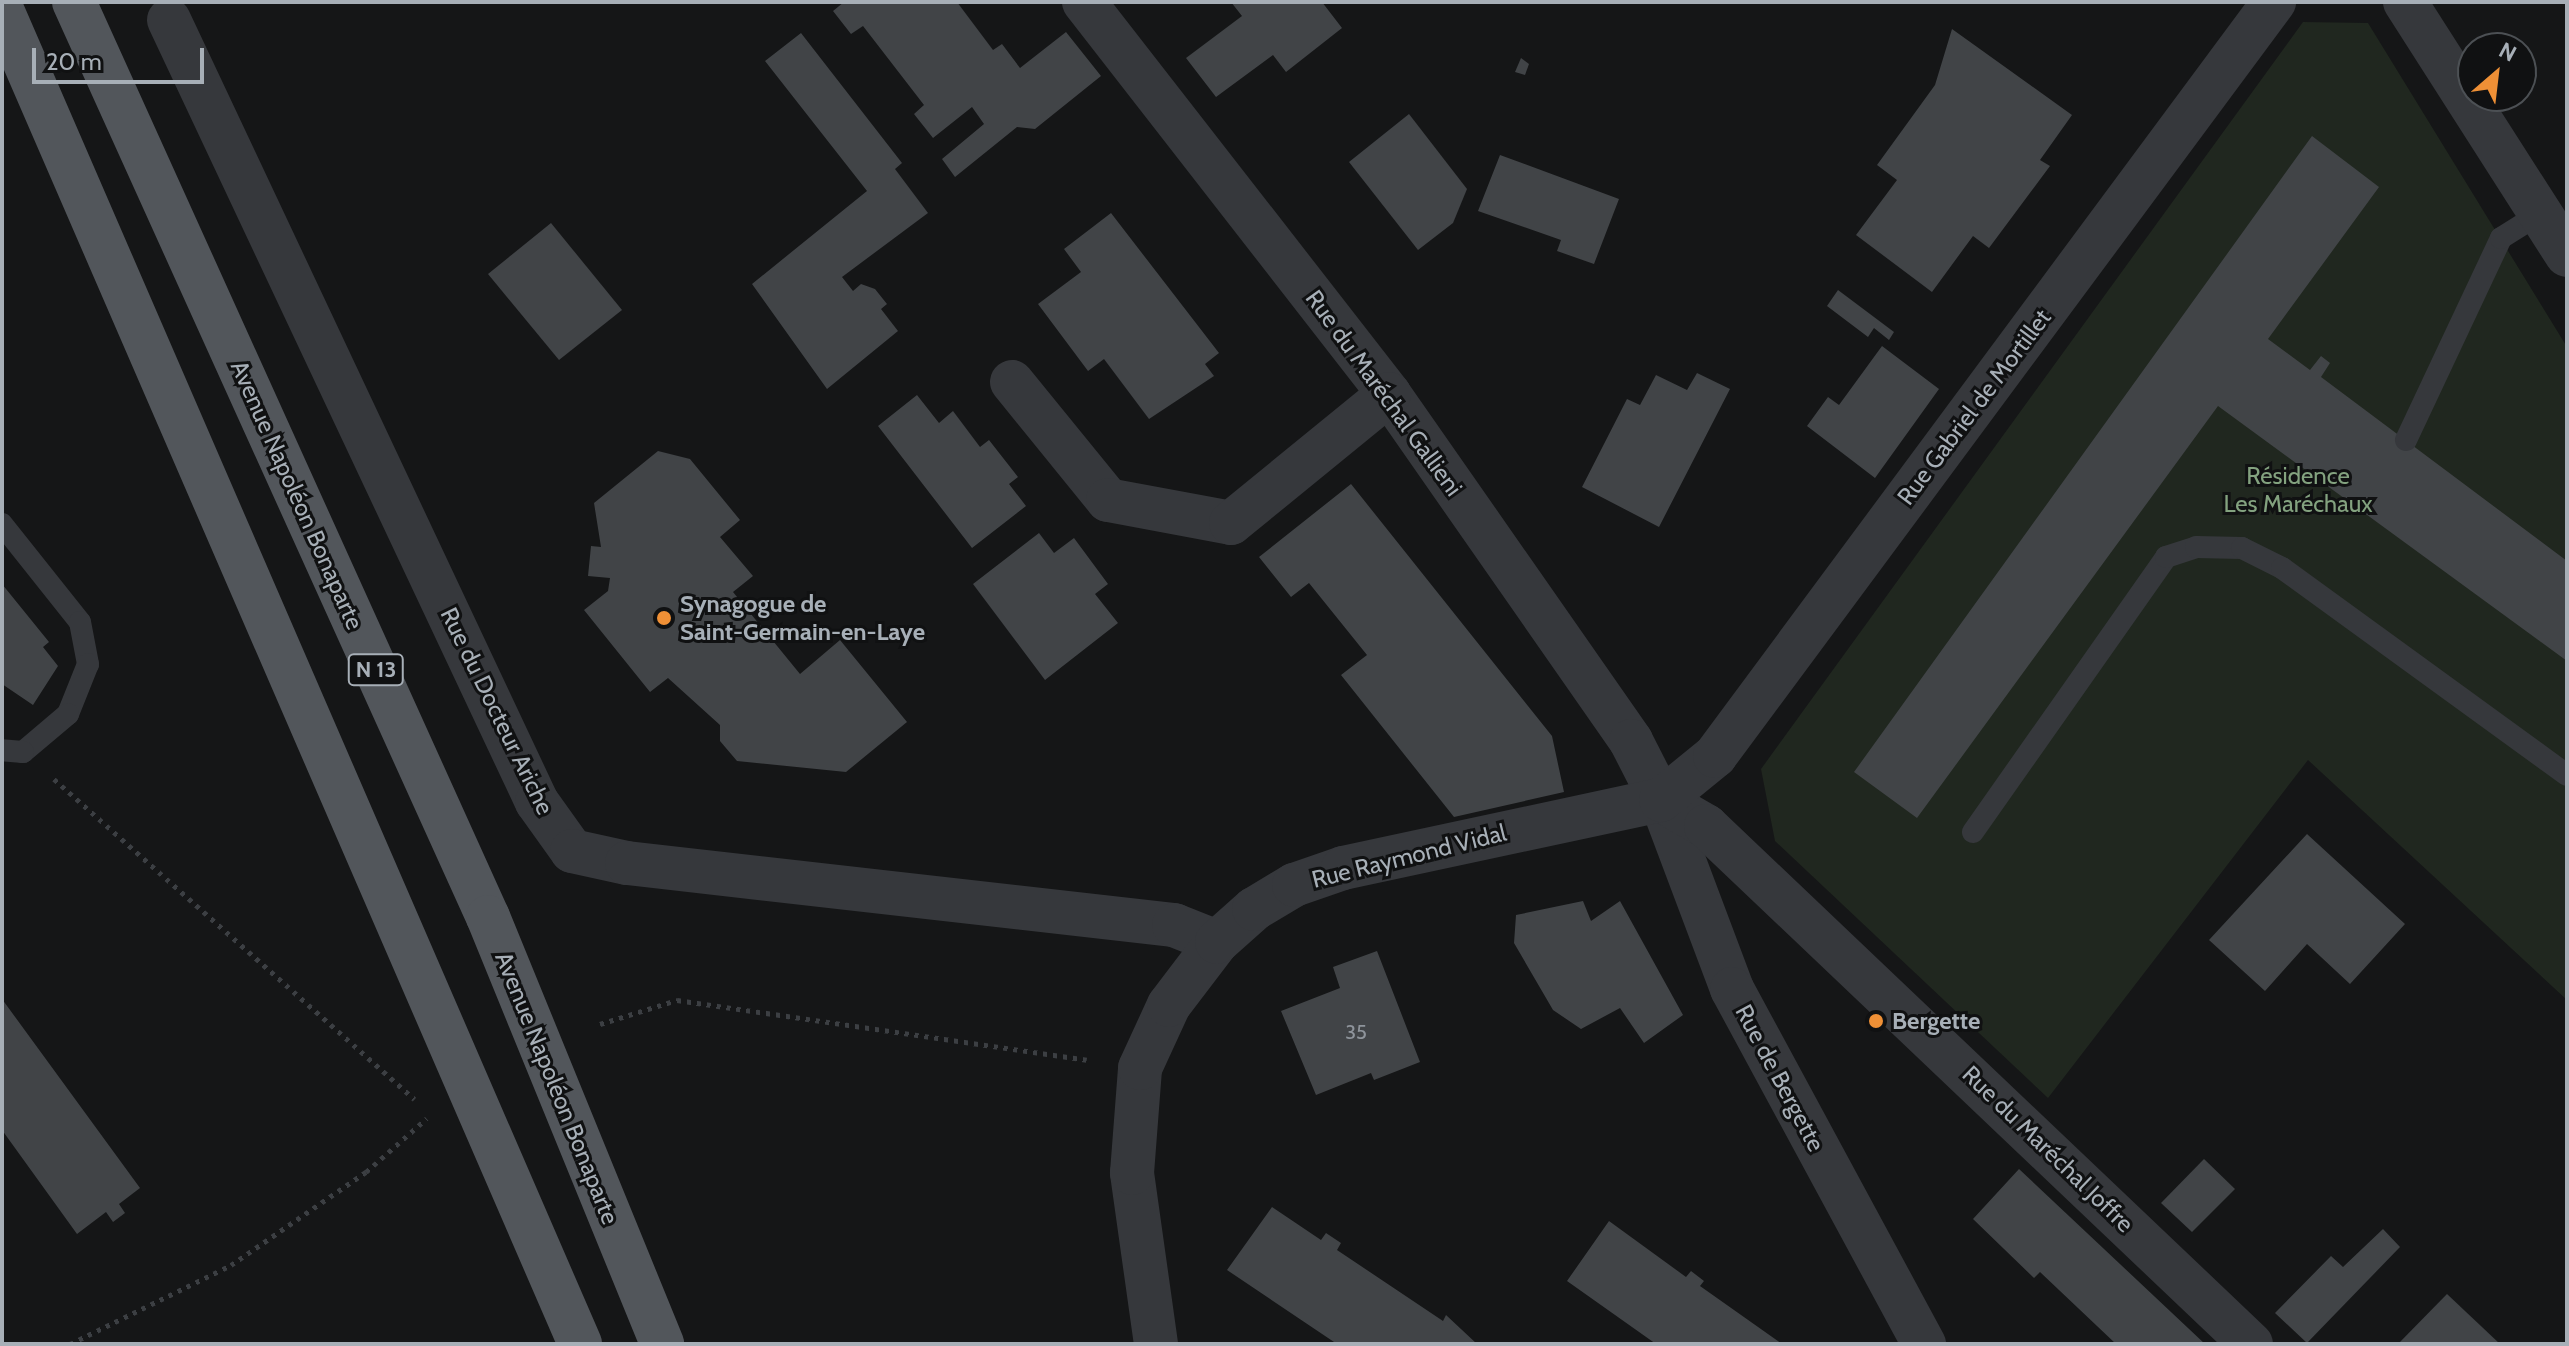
<!DOCTYPE html>
<html>
<head>
<meta charset="utf-8">
<style>
  body { margin:0 }
  #map { position:relative; width:2569px; height:1346px; overflow:hidden; background:#151617; font-family:Cabin,sans-serif }
  div>[style] { position:absolute }
  [style*='--x'] { left:calc(var(--x)*1px); top:calc(var(--y)*1px); width:calc(var(--w)*1px); rotate:calc(var(--a)*1deg) }
  .green>* { inset:0; background:#20271f }
  .building>* { inset:0; background:#414447 }
  .path>* { height:5px; margin-top:-2.5px; transform-origin:0; background:repeating-linear-gradient(90deg,#3c3f43 0 4px,transparent 0 10px) }
  .service>* { height:22px; margin:-11px; padding:0 11px; transform-origin:11px; border-radius:11px; background:#36383c }
  .minor>* { height:44px; margin:-22px; padding:0 22px; transform-origin:22px; border-radius:22px; background:#36383c }
  .tertiary>* { height:44px; margin:-22px; padding:0 22px; transform-origin:22px; border-radius:22px; background:#36383c }
  .primary>* { height:44px; margin:-22px; padding:0 22px; transform-origin:22px; border-radius:22px; background:#52565b }
  .dots>* { width:22px; height:22px; translate:-50% -50%; box-sizing:border-box; border:4px solid #101112; border-radius:50% }
  span { translate:-50% -50%; white-space:nowrap; text-align:center; line-height:1.15; -webkit-text-stroke:6px #101112; paint-order:stroke }
  .number-label { font-size:20px; color:#8e949b }
  .number-label span { -webkit-text-stroke-width:0 }
  .shield-label span { padding:2px 6px; background:#101112; border:2px solid; border-radius:6px; -webkit-text-stroke-width:0 }
  .shield-label { font-size:22px; color:#a7afb7; font-weight:700 }
  .street-label { font-size:24px; color:#a7afb7 }
  .park-label { font-size:24px; color:#83a27f }
  .poi-label { font-size:24px; color:#a7afb7; font-weight:700 }
  .left { translate:0 -50%; text-align:left }
  .frame { position:absolute; inset:0; border:4px solid #a7afb7; pointer-events:none }
  .north { position:absolute; left:2457px; top:32px; width:80px; height:80px; box-sizing:border-box; background:#101112; border:2px solid #4c5054; border-radius:50%; rotate:28deg; font-size:22px; font-weight:700; line-height:32px; text-align:center; color:#a7afb7 }
  .north::after { content:''; display:block; margin:auto; width:28px; height:36px; background:#ef9036; clip-path:polygon(50% 0,100% 100%,50% 72%,0 100%) }
  .scale { position:absolute; left:32px; top:48px; width:172px; height:36px; box-sizing:border-box; border:4px solid #a7afb7; border-top:0; padding-left:10px; font-size:24px; line-height:28px; white-space:nowrap; color:#a7afb7; -webkit-text-stroke:6px #101112; paint-order:stroke }
</style>
</head>
<body>
<div id="map">
  <div class="green">
    <div style="clip-path:polygon(2303px 22px,2368px 23px,2567px 347px,2567px 1000px,2308px 760px,2048px 1098px,1775px 841px,1761px 769px)"></div>
  </div>
  <div class="building">
    <div style="clip-path:polygon(844px 2px,957px 2px,993px 50px,1002px 44px,1020px 68px,1066px 32px,1101px 76px,1035px 129px,1017px 127px,955px 177px,942px 159px,984px 124px,972px 107px,933px 138px,914px 114px,924px 105px,863px 26px,851px 34px,833px 11px)"></div>
    <div style="clip-path:polygon(1231px 2px,1322px 2px,1342px 28px,1286px 72px,1273px 55px,1216px 97px,1186px 58px,1242px 16px)"></div>
    <div style="clip-path:polygon(1952px 29px,2072px 115px,2040px 160px,2050px 166px,1989px 248px,1973px 236px,1932px 292px,1856px 235px,1897px 180px,1877px 165px,1935px 85px)"></div>
    <div style="clip-path:polygon(801px 33px,902px 163px,895px 169px,928px 213px,842px 277px,853px 291px,861px 284px,875px 289px,887px 304px,881px 309px,898px 331px,827px 389px,752px 284px,867px 191px,765px 61px)"></div>
    <div style="clip-path:polygon(1521px 58px,1529px 64px,1525px 75px,1515px 72px)"></div>
    <div style="clip-path:polygon(1409px 114px,1467px 189px,1453px 223px,1418px 250px,1349px 162px)"></div>
    <div style="clip-path:polygon(2312px 136px,2379px 187px,2268px 339px,2310px 370px,2321px 356px,2330px 363px,2321px 377px,2567px 561px,2567px 661px,2218px 406px,1917px 818px,1854px 772px)"></div>
    <div style="clip-path:polygon(1500px 155px,1619px 199px,1594px 264px,1557px 251px,1561px 240px,1478px 211px)"></div>
    <div style="clip-path:polygon(1111px 213px,1219px 353px,1205px 364px,1214px 376px,1149px 419px,1104px 359px,1088px 371px,1038px 304px,1081px 272px,1064px 249px)"></div>
    <div style="clip-path:polygon(551px 223px,622px 310px,559px 360px,488px 274px)"></div>
    <div style="clip-path:polygon(1838px 290px,1894px 332px,1889px 340px,1874px 328px,1868px 337px,1827px 306px)"></div>
    <div style="clip-path:polygon(1882px 346px,1939px 389px,1875px 478px,1807px 426px,1828px 397px,1839px 405px)"></div>
    <div style="clip-path:polygon(1697px 373px,1730px 389px,1659px 527px,1582px 487px,1627px 399px,1640px 405px,1656px 375px,1687px 390px)"></div>
    <div style="clip-path:polygon(917px 395px,939px 423px,953px 411px,980px 447px,989px 440px,1018px 477px,1009px 484px,1026px 506px,972px 548px,878px 426px)"></div>
    <div style="clip-path:polygon(658px 451px,690px 459px,740px 520px,720px 537px,753px 576px,733px 592px,800px 674px,840px 640px,907px 722px,846px 772px,737px 761px,720px 741px,720px 725px,668px 678px,650px 692px,584px 610px,608px 591px,610px 578px,588px 576px,591px 546px,601px 547px,594px 503px)"></div>
    <div style="clip-path:polygon(1351px 484px,1552px 736px,1564px 792px,1454px 817px,1341px 675px,1367px 655px,1309px 583px,1291px 597px,1259px 557px)"></div>
    <div style="clip-path:polygon(1039px 533px,1054px 553px,1074px 538px,1108px 584px,1095px 594px,1118px 623px,1045px 680px,973px 584px)"></div>
    <div style="clip-path:polygon(2px 584px,49px 642px,43px 647px,58px 666px,33px 705px,2px 684px)"></div>
    <div style="clip-path:polygon(2307px 834px,2405px 924px,2350px 984px,2307px 944px,2265px 991px,2209px 940px)"></div>
    <div style="clip-path:polygon(1583px 901px,1591px 921px,1620px 901px,1683px 1015px,1644px 1043px,1620px 1008px,1581px 1029px,1553px 1010px,1514px 943px,1516px 915px)"></div>
    <div style="clip-path:polygon(1377px 951px,1420px 1062px,1374px 1080px,1371px 1073px,1316px 1095px,1281px 1011px,1340px 988px,1333px 967px)"></div>
    <div style="clip-path:polygon(2px 999px,140px 1188px,119px 1204px,125px 1213px,113px 1222px,106px 1212px,77px 1234px,2px 1130px)"></div>
    <div style="clip-path:polygon(2204px 1159px,2235px 1189px,2192px 1232px,2161px 1203px)"></div>
    <div style="clip-path:polygon(2019px 1169px,2205px 1344px,2116px 1344px,2040px 1272px,2034px 1278px,1973px 1219px)"></div>
    <div style="clip-path:polygon(1272px 1207px,1321px 1240px,1326px 1233px,1341px 1243px,1337px 1250px,1443px 1321px,1446px 1315px,1477px 1344px,1337px 1344px,1227px 1270px)"></div>
    <div style="clip-path:polygon(1609px 1221px,1686px 1277px,1691px 1271px,1704px 1281px,1700px 1286px,1782px 1344px,1656px 1344px,1567px 1281px)"></div>
    <div style="clip-path:polygon(2383px 1229px,2400px 1247px,2307px 1343px,2275px 1313px,2331px 1256px,2343px 1267px)"></div>
    <div style="clip-path:polygon(2447px 1294px,2500px 1344px,2398px 1344px)"></div>
  </div>
  <div class="path">
    <div style="--x:54;--y:779;--w:482;--a:41.6"></div>
    <div style="--x:600;--y:1024;--w:81;--a:-17.3"></div>
    <div style="--x:677;--y:1000;--w:414;--a:8.3"></div>
    <div style="--x:70;--y:1344;--w:179;--a:-26.1"></div>
    <div style="--x:231;--y:1265;--w:164;--a:-34.6"></div>
    <div style="--x:366;--y:1172;--w:81;--a:-41.5"></div>
  </div>
  <div class="service">
    <div style="--x:2406;--y:440;--w:223;--a:-64.8"></div>
    <div style="--x:2501;--y:238;--w:47;--a:-32"></div>
    <div style="--x:2;--y:524;--w:125;--a:51.5"></div>
    <div style="--x:80;--y:622;--w:43;--a:79.2"></div>
    <div style="--x:88;--y:664;--w:54;--a:111.8"></div>
    <div style="--x:68;--y:714;--w:59;--a:139.8"></div>
    <div style="--x:23;--y:752;--w:21;--a:-175"></div>
    <div style="--x:1973;--y:832;--w:336;--a:-54.9"></div>
    <div style="--x:2166;--y:557;--w:32;--a:-18"></div>
    <div style="--x:2196;--y:547;--w:46;--a:1.2"></div>
    <div style="--x:2242;--y:548;--w:45;--a:26.6"></div>
    <div style="--x:2282;--y:568;--w:352;--a:36"></div>
  </div>
  <div class="minor">
    <div style="--x:1084;--y:2;--w:497;--a:52.1"></div>
    <div style="--x:1389;--y:394;--w:423;--a:55.1"></div>
    <div style="--x:1631;--y:741;--w:66;--a:63"></div>
    <div style="--x:1661;--y:800;--w:202;--a:69.4"></div>
    <div style="--x:1732;--y:989;--w:404;--a:61.6"></div>
    <div style="--x:2405;--y:2;--w:300;--a:57.4"></div>
    <div style="--x:169;--y:20;--w:864;--a:64.8"></div>
    <div style="--x:537;--y:802;--w:60;--a:54.5"></div>
    <div style="--x:572;--y:851;--w:56;--a:12.3"></div>
    <div style="--x:627;--y:863;--w:551;--a:6.47"></div>
    <div style="--x:1174;--y:925;--w:46;--a:21.6"></div>
    <div style="--x:1012;--y:382;--w:152;--a:50.9"></div>
    <div style="--x:1108;--y:500;--w:125;--a:10.6"></div>
    <div style="--x:1231;--y:523;--w:204;--a:-39.2"></div>
    <div style="--x:1661;--y:800;--w:52;--a:30"></div>
    <div style="--x:1706;--y:826;--w:752;--a:43.55"></div>
  </div>
  <div class="tertiary">
    <div style="--x:1156;--y:1344;--w:173;--a:-98"></div>
    <div style="--x:1132;--y:1173;--w:105;--a:-85.6"></div>
    <div style="--x:1140;--y:1068;--w:69;--a:-65.3"></div>
    <div style="--x:1169;--y:1005;--w:79;--a:-52.7"></div>
    <div style="--x:1217;--y:942;--w:50;--a:-41.7"></div>
    <div style="--x:1254;--y:909;--w:47;--a:-31"></div>
    <div style="--x:1294;--y:885;--w:52;--a:-19.1"></div>
    <div style="--x:1343;--y:868;--w:325;--a:-12.1"></div>
    <div style="--x:1661;--y:800;--w:70;--a:-39.2"></div>
    <div style="--x:1715;--y:756;--w:939;--a:-53.45"></div>
  </div>
  <div class="primary">
    <div style="--x:74;--y:2;--w:1004;--a:65.66"></div>
    <div style="--x:488;--y:917;--w:461;--a:67.8"></div>
    <div style="--x:2;--y:10;--w:1454;--a:66.57"></div>
  </div>
  <div class="dots">
    <div style="left:664px;top:618px;background:#ef9036"></div>
    <div style="left:1876px;top:1021px;background:#ef9036"></div>
  </div>
  <div class="number-label">
    <span style="left:1356px;top:1032px">35</span>
  </div>
  <div class="shield-label">
    <span style="left:376px;top:670px">N 13</span>
  </div>
  <div class="street-label">
    <span style="left:1384px;top:393px;rotate:54deg">Rue du Maréchal Gallieni</span>
    <span style="left:1974px;top:407px;rotate:-53deg">Rue Gabriel de Mortillet</span>
    <span style="left:297px;top:495px;rotate:66deg">Avenue Napoléon Bonaparte</span>
    <span style="left:497px;top:711px;rotate:64deg">Rue du Docteur Ariche</span>
    <span style="left:1409px;top:856px;rotate:-14deg">Rue Raymond Vidal</span>
    <span style="left:1780px;top:1078px;rotate:62deg">Rue de Bergette</span>
    <span style="left:557px;top:1088px;rotate:68deg">Avenue Napoléon Bonaparte</span>
    <span style="left:2048px;top:1149px;rotate:44deg">Rue du Maréchal Joffre</span>
  </div>
  <div class="park-label">
    <span style="left:2298px;top:490px">Résidence<br>Les Maréchaux</span>
  </div>
  <div class="poi-label">
    <span class="left" style="left:680px;top:618px">Synagogue de<br>Saint-Germain-en-Laye</span>
    <span class="left" style="left:1892px;top:1021px">Bergette</span>
  </div>
  <div class="frame"></div>
  <div class="north">N</div>
  <div class="scale">20 m</div>
</div>
</body>
</html>
